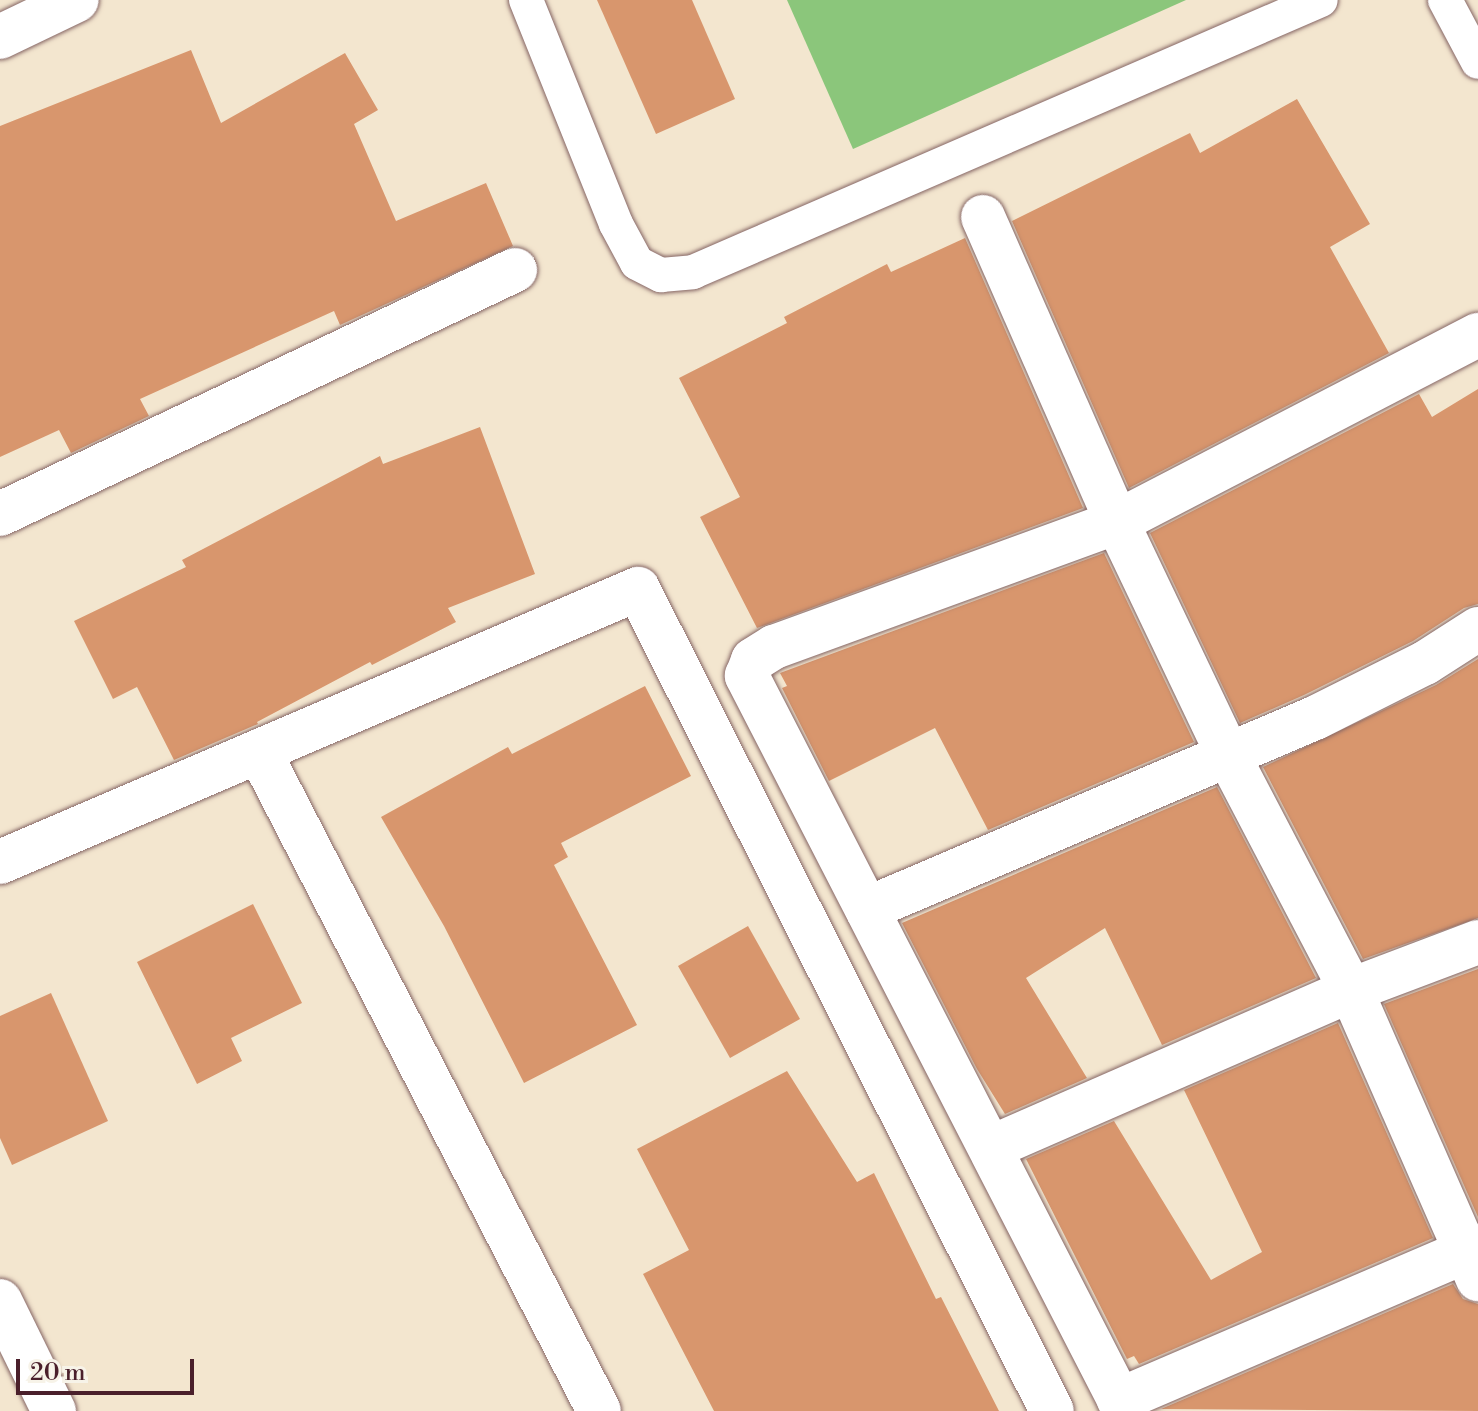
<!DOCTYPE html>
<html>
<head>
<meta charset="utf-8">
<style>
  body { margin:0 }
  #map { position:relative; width:1478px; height:1411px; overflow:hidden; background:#f3e6cf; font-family:"Libre Bodoni",serif }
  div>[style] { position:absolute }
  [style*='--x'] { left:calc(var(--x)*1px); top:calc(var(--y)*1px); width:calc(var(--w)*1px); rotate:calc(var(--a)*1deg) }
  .green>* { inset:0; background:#8bc67b }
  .building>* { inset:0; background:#d8966d }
  .roads { filter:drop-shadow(0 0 2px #856564) drop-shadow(0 0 2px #856564) }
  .service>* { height:34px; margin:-17px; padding:0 17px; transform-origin:17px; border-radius:17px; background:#fff }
  .minor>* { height:44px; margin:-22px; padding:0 22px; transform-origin:22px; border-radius:22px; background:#fff }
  span { translate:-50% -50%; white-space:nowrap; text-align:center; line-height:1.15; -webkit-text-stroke:8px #f7f3e8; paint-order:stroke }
  .scale { position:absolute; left:16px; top:1359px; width:178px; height:36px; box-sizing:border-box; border:4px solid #4a1f2b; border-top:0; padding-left:10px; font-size:24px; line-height:28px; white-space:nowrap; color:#4a1f2b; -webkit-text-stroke:6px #f7f3e8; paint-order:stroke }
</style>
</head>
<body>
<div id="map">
  <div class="green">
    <div style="clip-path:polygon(787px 0,1186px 0,853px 149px)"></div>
  </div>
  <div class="building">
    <div style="clip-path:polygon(597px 0,692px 0,735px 99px,656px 134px)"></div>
    <div style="clip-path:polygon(191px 50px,221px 123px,345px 53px,378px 110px,354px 124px,396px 221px,486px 183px,513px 246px,340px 325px,334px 311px,140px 399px,149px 416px,71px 453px,59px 430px,0 457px,0 126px)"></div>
    <div style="clip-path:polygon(1297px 99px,1370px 224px,1330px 247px,1389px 353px,1129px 488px,1012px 221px,1190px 133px,1200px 153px)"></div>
    <div style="clip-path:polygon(965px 238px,1083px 508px,757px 628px,700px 517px,740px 497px,679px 378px,787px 323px,784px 317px,887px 264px,891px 272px)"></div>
    <div style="clip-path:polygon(1478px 389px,1478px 604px,1464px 608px,1413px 641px,1304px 695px,1240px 723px,1150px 533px,1419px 394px,1432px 417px)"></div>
    <div style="clip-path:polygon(480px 427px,535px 574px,448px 608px,456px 622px,372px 665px,370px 662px,257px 722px,258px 724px,174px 760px,137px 687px,113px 699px,74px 621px,186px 567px,182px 560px,380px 456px,383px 464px)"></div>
    <div style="clip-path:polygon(1104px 553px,1194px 742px,988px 830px,935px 728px,829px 781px,782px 688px,787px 686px,780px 673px)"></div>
    <div style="clip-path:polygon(1478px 659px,1478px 918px,1363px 959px,1263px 767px,1436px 685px)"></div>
    <div style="clip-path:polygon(645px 686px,691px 776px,561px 843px,568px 857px,554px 865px,637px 1025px,524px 1083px,444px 926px,381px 817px,508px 747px,512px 754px)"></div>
    <div style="clip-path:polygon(1217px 787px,1316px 978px,1162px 1045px,1105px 928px,1026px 978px,1087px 1078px,1005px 1114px,977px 1069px,902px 923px)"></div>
    <div style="clip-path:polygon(253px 904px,302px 1003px,231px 1038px,242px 1061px,197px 1084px,137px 962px)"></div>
    <div style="clip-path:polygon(748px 926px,800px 1019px,730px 1058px,678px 966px)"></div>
    <div style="clip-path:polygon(1478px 969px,1478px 1217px,1384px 1004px)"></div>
    <div style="clip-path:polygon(51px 993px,108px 1121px,12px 1165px,0 1138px,0 1016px)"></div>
    <div style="clip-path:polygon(1338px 1023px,1433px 1238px,1139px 1364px,1134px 1356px,1127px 1359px,1026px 1159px,1114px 1121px,1211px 1280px,1262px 1252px,1184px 1090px)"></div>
    <div style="clip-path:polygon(787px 1071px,857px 1182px,874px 1173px,936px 1299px,941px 1297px,999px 1411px,714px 1411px,643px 1274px,689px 1250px,637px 1149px)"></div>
    <div style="clip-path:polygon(1453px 1284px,1463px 1299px,1478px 1304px,1478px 1411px,1161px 1409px)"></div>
  </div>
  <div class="roads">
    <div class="service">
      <div style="--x:526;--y:0;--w:241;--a:68.1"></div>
      <div style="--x:616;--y:224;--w:44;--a:61.7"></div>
      <div style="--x:637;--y:263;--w:27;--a:27"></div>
      <div style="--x:661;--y:275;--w:32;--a:-5"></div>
      <div style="--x:693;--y:272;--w:684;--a:-23.42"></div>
      <div style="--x:1445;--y:0;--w:70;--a:62"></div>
    </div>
    <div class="minor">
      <div style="--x:0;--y:37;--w:85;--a:-25.7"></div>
      <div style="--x:983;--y:217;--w:333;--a:66.3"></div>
      <div style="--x:1117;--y:522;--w:256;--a:64.5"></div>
      <div style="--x:1227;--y:753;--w:267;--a:62.4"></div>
      <div style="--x:1351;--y:990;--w:316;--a:66.3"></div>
      <div style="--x:0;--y:514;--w:570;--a:-25.35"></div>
      <div style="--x:259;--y:751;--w:742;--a:62.74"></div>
      <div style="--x:0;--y:862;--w:694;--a:-23.17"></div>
      <div style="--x:638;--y:589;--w:920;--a:63.27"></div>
      <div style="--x:867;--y:909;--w:487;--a:-23.1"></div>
      <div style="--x:1315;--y:718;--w:123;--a:-26.6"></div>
      <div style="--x:1425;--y:663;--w:63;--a:-32.7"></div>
      <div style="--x:992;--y:1147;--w:392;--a:-23.6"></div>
      <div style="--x:1351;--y:990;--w:136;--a:-20.7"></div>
      <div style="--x:0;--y:1301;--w:123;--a:63.9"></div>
      <div style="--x:1119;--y:1400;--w:391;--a:-23.2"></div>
      <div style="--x:1125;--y:1411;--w:827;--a:-117.22"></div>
      <div style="--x:747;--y:676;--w:17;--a:-69"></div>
      <div style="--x:753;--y:660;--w:25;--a:-32"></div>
      <div style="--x:774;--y:647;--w:365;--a:-20"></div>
      <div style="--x:1117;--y:522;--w:407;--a:-27.4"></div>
    </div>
  </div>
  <div class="scale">20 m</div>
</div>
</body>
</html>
